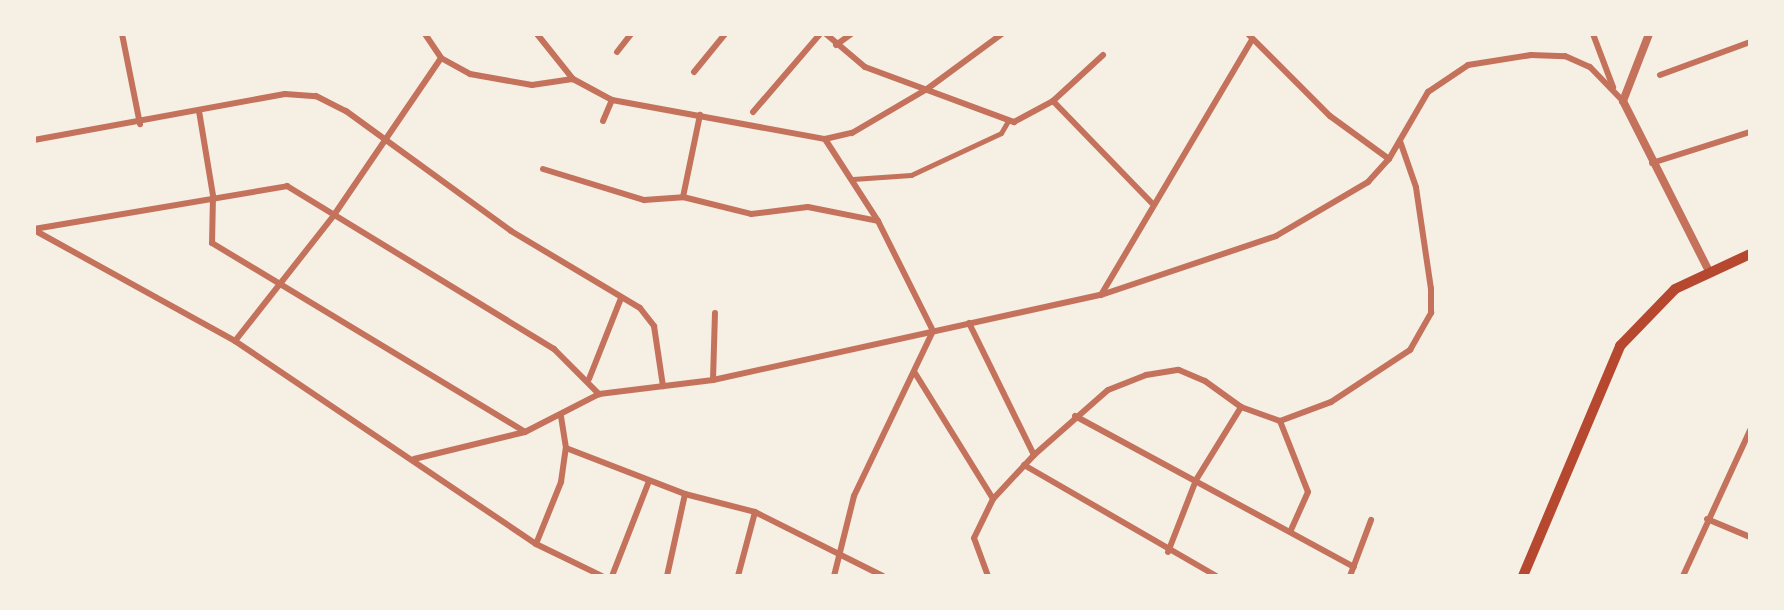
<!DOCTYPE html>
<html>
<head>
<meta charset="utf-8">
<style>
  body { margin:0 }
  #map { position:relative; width:1784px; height:610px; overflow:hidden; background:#f6efe4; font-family:"Source Sans 3",sans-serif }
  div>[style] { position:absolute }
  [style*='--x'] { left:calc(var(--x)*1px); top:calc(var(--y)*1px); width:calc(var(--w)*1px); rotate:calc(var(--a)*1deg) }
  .pedestrian>* { height:5px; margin:-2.5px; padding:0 2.5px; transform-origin:2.5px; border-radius:2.5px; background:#c5725c }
  .minor>* { height:6px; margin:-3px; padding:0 3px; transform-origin:3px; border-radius:3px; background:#c5725c }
  .tertiary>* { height:8px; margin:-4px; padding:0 4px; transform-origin:4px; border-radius:4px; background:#c5725c }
  .primary>* { height:10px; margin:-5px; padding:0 5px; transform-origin:5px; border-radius:5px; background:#b5482f }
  span { translate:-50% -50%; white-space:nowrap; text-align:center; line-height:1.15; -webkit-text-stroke:6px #f6efe4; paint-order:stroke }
  .frame { position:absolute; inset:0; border:36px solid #f6efe4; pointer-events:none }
</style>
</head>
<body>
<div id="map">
  <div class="pedestrian">
    <div style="--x:853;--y:179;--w:58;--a:-3.9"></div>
    <div style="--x:911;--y:175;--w:99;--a:-25"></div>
    <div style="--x:1001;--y:133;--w:14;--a:-60"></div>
  </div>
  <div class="minor">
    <div style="--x:122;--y:34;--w:92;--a:78.7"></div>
    <div style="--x:425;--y:34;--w:29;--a:56"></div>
    <div style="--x:441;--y:58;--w:33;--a:29"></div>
    <div style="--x:470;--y:74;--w:63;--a:10.1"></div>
    <div style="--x:532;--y:85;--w:41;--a:-8.3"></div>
    <div style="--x:537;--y:34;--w:58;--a:51.3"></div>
    <div style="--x:573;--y:79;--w:44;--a:28.3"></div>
    <div style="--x:612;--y:100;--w:217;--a:10.4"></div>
    <div style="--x:825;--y:139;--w:28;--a:-13"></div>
    <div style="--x:852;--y:133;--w:87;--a:-30.4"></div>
    <div style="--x:927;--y:89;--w:93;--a:-36.3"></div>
    <div style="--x:826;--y:34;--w:51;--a:40.2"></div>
    <div style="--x:865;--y:67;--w:159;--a:20.3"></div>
    <div style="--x:1014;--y:122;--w:44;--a:-28.3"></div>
    <div style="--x:1053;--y:101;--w:68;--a:-42.6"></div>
    <div style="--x:1248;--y:34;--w:116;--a:45"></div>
    <div style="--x:1330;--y:116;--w:73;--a:36.1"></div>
    <div style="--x:1593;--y:34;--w:57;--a:69.3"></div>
    <div style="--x:836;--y:45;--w:19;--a:-36"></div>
    <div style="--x:617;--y:52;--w:23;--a:-52"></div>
    <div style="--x:694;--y:72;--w:49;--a:-50.8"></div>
    <div style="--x:1660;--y:75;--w:96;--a:-20.1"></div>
    <div style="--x:1053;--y:101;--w:142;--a:45.9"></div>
    <div style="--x:199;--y:111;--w:86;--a:80.6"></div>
    <div style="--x:213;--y:196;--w:47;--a:91.2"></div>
    <div style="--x:212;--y:243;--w:364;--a:31.1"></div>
    <div style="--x:753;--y:112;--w:103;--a:-49.3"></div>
    <div style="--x:603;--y:121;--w:23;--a:-67"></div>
    <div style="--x:825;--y:139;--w:98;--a:57.1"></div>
    <div style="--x:878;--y:221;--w:123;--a:63.4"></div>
    <div style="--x:933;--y:331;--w:183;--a:115.6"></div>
    <div style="--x:854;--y:496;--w:82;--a:104"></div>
    <div style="--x:34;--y:140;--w:255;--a:-10.4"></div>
    <div style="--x:285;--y:94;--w:31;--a:4"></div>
    <div style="--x:316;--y:96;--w:34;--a:27"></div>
    <div style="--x:346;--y:111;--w:204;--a:36"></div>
    <div style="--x:511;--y:231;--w:150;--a:30.8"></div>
    <div style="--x:640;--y:308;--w:23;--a:52"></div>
    <div style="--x:654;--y:326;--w:61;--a:81.5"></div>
    <div style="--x:1652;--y:163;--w:103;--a:-17.6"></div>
    <div style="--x:543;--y:169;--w:106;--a:17.1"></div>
    <div style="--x:644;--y:200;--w:39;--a:-4"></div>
    <div style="--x:683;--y:197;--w:70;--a:14"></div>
    <div style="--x:751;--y:214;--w:57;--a:-7"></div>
    <div style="--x:808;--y:207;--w:71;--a:11.3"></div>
    <div style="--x:683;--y:197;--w:84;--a:-78.3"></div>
    <div style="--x:34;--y:229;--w:257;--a:-9.6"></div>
    <div style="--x:287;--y:186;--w:313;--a:31.4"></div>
    <div style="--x:554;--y:349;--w:64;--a:45"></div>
    <div style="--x:34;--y:230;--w:230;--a:28.9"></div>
    <div style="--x:235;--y:341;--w:363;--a:34"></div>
    <div style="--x:536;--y:544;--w:73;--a:25.9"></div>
    <div style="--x:1101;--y:295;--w:296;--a:-59.4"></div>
    <div style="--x:969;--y:323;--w:147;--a:63.8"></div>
    <div style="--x:235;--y:341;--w:160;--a:-51.8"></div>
    <div style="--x:334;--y:215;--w:190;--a:-55.7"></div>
    <div style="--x:915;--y:373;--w:148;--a:58.2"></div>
    <div style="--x:589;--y:379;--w:87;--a:-68.4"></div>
    <div style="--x:713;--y:380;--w:67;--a:-88.3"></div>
    <div style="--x:1075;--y:416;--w:317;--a:28.4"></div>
    <div style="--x:1280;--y:421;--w:76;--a:68.5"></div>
    <div style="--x:1308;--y:492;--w:42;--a:114.1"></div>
    <div style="--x:566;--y:448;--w:128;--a:21.1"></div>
    <div style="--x:685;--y:494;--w:72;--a:14.4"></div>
    <div style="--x:755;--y:512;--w:143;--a:26.6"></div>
    <div style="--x:414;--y:459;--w:114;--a:-13.7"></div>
    <div style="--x:525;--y:432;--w:83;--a:-27.2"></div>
    <div style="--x:599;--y:394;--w:115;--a:-7"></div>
    <div style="--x:713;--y:380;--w:397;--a:-12.4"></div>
    <div style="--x:1101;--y:295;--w:185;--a:-18.6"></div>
    <div style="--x:1276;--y:236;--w:107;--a:-30.4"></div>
    <div style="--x:1368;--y:182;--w:31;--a:-48"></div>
    <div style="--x:1389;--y:159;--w:78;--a:-59.8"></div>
    <div style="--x:1428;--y:92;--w:48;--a:-34"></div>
    <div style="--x:1468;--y:65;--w:64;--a:-9"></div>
    <div style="--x:1531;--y:55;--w:34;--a:2"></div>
    <div style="--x:1565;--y:56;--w:27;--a:24"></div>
    <div style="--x:1590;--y:67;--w:47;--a:45.9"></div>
    <div style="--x:1024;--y:465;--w:222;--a:30"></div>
    <div style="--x:1707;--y:519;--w:47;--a:22.7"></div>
    <div style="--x:536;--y:544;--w:67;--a:-68"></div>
    <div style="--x:561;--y:482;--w:34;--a:-82"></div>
    <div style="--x:566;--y:448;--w:32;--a:-99"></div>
    <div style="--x:1168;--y:552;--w:77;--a:-68.7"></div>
    <div style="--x:1196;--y:480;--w:86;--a:-58.3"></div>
    <div style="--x:612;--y:576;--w:102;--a:-68.7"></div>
    <div style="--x:667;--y:576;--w:84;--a:-77.6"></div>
    <div style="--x:738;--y:576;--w:66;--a:-75.1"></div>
    <div style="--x:988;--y:576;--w:40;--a:-110.2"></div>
    <div style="--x:974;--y:538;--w:43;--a:-64"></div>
    <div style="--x:993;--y:499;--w:60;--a:-47"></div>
    <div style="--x:1034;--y:455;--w:98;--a:-41.3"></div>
    <div style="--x:1108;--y:390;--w:41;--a:-21.5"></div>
    <div style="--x:1146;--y:375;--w:33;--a:-9"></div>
    <div style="--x:1179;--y:370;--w:28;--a:23"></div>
    <div style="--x:1205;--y:381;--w:44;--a:35.8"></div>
    <div style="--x:1241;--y:407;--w:41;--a:19.7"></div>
    <div style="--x:1280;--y:421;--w:54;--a:-20.4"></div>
    <div style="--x:1331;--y:402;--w:95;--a:-33.4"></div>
    <div style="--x:1410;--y:350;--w:43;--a:-60.4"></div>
    <div style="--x:1431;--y:313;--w:24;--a:-90"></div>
    <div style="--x:1431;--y:289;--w:103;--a:-98.4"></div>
    <div style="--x:1416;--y:187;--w:49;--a:-109.2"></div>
    <div style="--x:1350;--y:576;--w:60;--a:-69.4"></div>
    <div style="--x:1683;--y:576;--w:161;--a:-65.3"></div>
  </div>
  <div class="tertiary">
    <div style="--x:1649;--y:34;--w:72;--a:111.2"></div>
    <div style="--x:1623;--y:101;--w:188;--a:63.2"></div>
  </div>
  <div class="primary">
    <div style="--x:1523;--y:576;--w:250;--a:-67.1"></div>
    <div style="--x:1620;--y:346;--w:79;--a:-46"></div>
    <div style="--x:1675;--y:289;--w:83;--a:-25"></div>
  </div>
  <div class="frame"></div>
</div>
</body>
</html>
